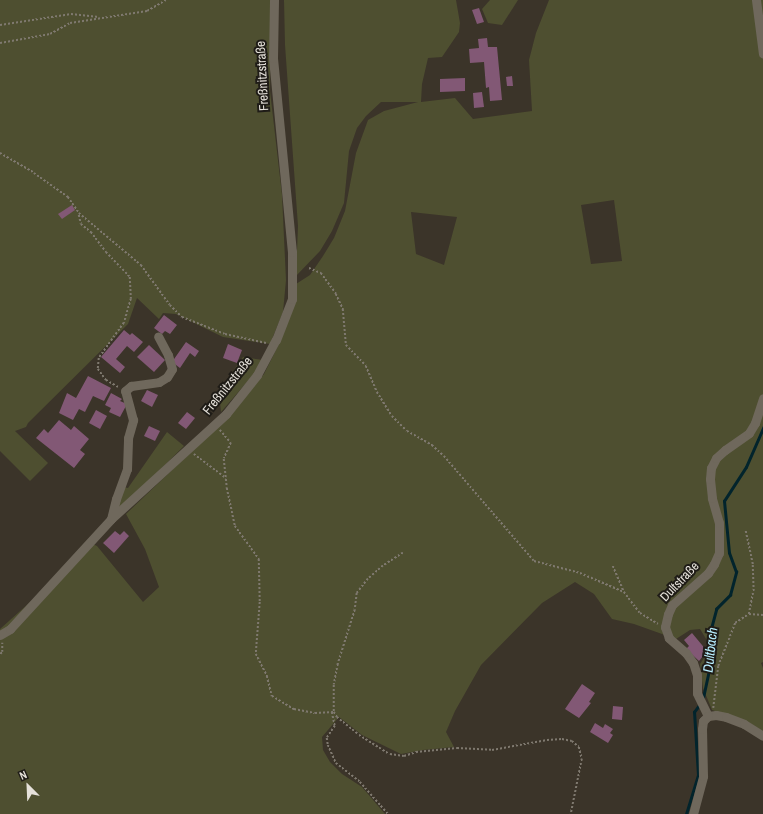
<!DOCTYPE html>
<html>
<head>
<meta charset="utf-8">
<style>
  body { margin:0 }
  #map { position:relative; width:763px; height:814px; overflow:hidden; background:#3b3429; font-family:"Archivo Narrow",sans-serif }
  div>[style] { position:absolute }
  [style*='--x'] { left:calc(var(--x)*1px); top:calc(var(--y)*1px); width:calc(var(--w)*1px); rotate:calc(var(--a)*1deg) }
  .green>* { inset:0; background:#4e4f30 }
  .stream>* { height:2.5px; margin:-1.25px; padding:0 1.25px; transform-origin:1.25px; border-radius:1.25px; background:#02242c }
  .building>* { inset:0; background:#825875 }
  .path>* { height:1.5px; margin-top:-0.75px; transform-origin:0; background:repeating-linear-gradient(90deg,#7f796f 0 2px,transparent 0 4px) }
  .minor>* { height:9px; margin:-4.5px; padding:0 4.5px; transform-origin:4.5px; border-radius:4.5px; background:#6f685c }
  span { translate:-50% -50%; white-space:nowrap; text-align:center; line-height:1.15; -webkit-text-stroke:4px #1f1c17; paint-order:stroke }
  .street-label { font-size:13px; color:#e5e1da }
  .water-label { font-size:14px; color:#b8eefe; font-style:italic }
  .north { position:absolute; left:8px; top:766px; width:40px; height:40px; -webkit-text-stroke:3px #1f1c17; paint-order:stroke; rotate:336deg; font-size:11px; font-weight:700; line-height:16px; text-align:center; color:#e5e1da }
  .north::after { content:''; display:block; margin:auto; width:14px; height:18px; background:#e5e1da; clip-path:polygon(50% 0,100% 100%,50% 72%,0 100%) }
</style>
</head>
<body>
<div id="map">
  <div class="green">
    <div style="clip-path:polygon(0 0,271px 0,270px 91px,282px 195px,286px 280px,283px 312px,270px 344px,223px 337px,176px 314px,163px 313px,159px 319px,137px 298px,128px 324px,28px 423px,26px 427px,15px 431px,48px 463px,30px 481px,0 451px)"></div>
    <div style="clip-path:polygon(evenodd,284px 0,456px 0,460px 23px,459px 32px,442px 57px,428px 58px,422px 84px,421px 102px,455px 98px,473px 119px,532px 111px,529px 60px,536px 33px,549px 0,763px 0,763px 662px,761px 663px,763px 668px,763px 731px,748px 722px,712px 710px,703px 688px,700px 664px,708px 652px,708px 642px,700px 629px,690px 630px,676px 639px,634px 624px,612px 619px,594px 594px,575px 582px,542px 603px,481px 665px,455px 711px,446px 732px,454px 747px,423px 750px,401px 754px,362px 735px,339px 717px,322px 737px,323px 750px,330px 762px,342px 774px,362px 787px,385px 814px,0 814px,0 629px,37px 596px,88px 542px,97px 546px,143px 602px,159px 587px,145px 549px,126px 514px,234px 411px,264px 374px,278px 346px,295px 301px,296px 284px,310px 275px,323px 256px,334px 238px,345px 211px,356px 153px,368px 120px,384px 111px,418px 102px,381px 102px,366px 116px,357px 128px,349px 151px,344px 203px,332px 231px,320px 251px,296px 276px,298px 226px,285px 45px,284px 0,614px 200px,622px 261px,591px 264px,581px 205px,614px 200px,284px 0,411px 212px,457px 217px,444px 265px,416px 254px,411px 212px)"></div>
    <div style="clip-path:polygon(490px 0,518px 0,502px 25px,488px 23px,482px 9px)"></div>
    <div style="clip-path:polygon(243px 357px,263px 360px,253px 375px,221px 412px,219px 391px)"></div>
    <div style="clip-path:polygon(167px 432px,184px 446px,116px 513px,123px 487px,128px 488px)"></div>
  </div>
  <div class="stream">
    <div style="--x:703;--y:698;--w:43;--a:-77.9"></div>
    <div style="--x:712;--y:656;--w:20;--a:-99"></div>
    <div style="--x:709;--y:636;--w:28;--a:-75"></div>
    <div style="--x:716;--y:609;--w:20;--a:-45"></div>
    <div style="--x:730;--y:595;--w:24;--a:-75"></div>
    <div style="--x:736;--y:572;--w:20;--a:-110"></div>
    <div style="--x:729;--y:553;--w:52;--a:-95.5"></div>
    <div style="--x:724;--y:501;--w:40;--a:-57.1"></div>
    <div style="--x:746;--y:467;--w:43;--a:-66.4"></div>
    <div style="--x:686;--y:814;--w:41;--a:-72.9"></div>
    <div style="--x:698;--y:775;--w:63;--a:-93.6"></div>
    <div style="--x:694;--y:712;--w:10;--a:-53"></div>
  </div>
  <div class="building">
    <div style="clip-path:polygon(479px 8px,484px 22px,477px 24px,472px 10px)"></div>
    <div style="clip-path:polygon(487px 38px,488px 47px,497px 47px,502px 100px,490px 101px,489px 87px,486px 88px,484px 62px,470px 63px,469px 49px,479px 48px,478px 39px)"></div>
    <div style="clip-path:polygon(512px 76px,513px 86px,507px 86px,506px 77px)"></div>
    <div style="clip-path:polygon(465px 78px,465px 91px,440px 92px,440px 79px)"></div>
    <div style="clip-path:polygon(482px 92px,484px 107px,474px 108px,473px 93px)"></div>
    <div style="clip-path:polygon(72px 205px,75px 210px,62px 219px,58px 214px)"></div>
    <div style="clip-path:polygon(164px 315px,177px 325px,170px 334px,165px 331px,162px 334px,154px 328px)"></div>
    <div style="clip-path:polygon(124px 330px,130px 335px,132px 333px,143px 342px,134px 352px,127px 346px,116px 359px,125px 367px,120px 373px,101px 357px)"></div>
    <div style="clip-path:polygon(186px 342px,199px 351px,195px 357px,190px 353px,180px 368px,172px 362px)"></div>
    <div style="clip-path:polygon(228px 344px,242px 350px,237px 363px,223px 358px)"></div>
    <div style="clip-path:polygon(149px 345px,165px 360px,154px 372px,137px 357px)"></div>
    <div style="clip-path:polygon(88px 376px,111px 388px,104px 401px,93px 396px,85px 412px,79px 409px,73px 420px,59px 413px,67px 393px,76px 398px)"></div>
    <div style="clip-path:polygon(147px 390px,158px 395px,152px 407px,141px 401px)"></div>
    <div style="clip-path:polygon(111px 393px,122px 399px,120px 401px,127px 404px,120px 417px,109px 412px,111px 408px,105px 405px)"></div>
    <div style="clip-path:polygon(96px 410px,107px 416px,100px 429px,89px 423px)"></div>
    <div style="clip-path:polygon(187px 412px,195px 418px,186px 429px,178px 423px)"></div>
    <div style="clip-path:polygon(59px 420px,71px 430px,74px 426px,89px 439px,80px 450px,85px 454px,74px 468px,36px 438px,44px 429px,48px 433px)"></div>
    <div style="clip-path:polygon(149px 426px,160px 431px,155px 441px,144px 436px)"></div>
    <div style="clip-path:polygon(115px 531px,120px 535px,124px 531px,129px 536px,114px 553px,103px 543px)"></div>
    <div style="clip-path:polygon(692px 633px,707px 651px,699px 661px,686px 649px,689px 646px,684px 640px)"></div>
    <div style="clip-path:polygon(582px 684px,595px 693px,589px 702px,591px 703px,579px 718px,565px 709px)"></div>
    <div style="clip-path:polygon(613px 706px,623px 707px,622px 720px,612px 719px)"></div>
    <div style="clip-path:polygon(595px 723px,603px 728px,605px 724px,613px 729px,610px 733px,613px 735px,608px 743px,590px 732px)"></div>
  </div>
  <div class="path">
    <div style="--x:0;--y:25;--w:72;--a:-8.8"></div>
    <div style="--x:71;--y:14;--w:28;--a:6"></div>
    <div style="--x:0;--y:43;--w:51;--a:-10.2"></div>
    <div style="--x:50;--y:34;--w:23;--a:-29"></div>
    <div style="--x:70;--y:23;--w:78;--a:-8.9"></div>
    <div style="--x:147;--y:11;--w:22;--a:-30"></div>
    <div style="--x:0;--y:153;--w:39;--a:30"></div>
    <div style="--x:34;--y:173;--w:42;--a:35.2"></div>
    <div style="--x:68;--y:197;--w:19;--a:55"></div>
    <div style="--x:79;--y:213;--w:81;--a:40"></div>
    <div style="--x:141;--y:265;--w:49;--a:54.1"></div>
    <div style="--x:170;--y:305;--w:17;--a:45"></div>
    <div style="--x:182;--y:317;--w:46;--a:21.6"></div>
    <div style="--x:225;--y:334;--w:42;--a:12.4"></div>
    <div style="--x:79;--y:215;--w:9;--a:77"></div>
    <div style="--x:81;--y:224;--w:13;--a:39"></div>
    <div style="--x:91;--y:232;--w:25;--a:53"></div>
    <div style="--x:106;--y:252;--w:35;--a:46"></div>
    <div style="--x:130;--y:277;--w:22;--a:87"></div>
    <div style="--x:131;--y:299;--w:25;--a:106"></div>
    <div style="--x:124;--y:323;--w:43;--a:125.5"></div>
    <div style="--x:99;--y:358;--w:11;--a:95"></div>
    <div style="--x:98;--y:369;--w:14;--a:54"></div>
    <div style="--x:106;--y:380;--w:14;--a:30"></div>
    <div style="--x:309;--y:268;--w:13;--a:23"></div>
    <div style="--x:321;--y:273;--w:26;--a:54"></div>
    <div style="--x:336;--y:294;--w:17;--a:65"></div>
    <div style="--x:343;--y:309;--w:36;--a:85"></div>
    <div style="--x:346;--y:345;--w:29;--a:46"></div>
    <div style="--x:366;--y:366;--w:28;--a:67"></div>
    <div style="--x:377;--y:392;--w:28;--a:58"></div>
    <div style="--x:392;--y:416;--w:21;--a:45"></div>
    <div style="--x:407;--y:431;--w:29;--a:29"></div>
    <div style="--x:432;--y:445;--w:16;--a:43"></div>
    <div style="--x:444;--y:456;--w:138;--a:49.4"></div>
    <div style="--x:534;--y:561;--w:48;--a:14.6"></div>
    <div style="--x:580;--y:573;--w:48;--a:23.4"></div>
    <div style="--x:220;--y:430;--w:17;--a:50"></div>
    <div style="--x:231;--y:443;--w:17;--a:114"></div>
    <div style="--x:224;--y:459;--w:29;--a:84"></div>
    <div style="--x:227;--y:488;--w:39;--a:78"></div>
    <div style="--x:235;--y:526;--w:41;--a:54"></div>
    <div style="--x:259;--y:559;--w:43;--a:88.7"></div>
    <div style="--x:260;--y:602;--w:52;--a:94.4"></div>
    <div style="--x:256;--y:654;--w:25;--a:63"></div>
    <div style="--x:267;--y:676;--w:21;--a:76"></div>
    <div style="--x:272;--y:696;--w:26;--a:31"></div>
    <div style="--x:294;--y:709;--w:21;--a:11"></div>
    <div style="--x:315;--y:713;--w:19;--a:-3"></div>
    <div style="--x:194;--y:454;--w:40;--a:37"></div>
    <div style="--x:746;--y:531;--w:35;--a:78"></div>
    <div style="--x:753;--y:565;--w:24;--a:88"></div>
    <div style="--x:754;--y:589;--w:25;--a:101"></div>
    <div style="--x:403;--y:553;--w:24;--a:147"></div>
    <div style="--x:383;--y:566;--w:20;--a:139"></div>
    <div style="--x:368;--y:579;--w:18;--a:128"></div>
    <div style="--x:357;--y:593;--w:17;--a:97"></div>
    <div style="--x:355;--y:610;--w:57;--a:107.5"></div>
    <div style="--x:338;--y:664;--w:21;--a:101"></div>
    <div style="--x:334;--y:685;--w:27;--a:90"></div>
    <div style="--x:334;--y:712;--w:6;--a:59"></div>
    <div style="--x:337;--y:717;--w:28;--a:39"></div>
    <div style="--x:359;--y:735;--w:36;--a:32"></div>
    <div style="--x:390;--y:754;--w:14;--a:8"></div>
    <div style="--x:404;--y:756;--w:13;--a:-18"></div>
    <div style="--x:416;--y:752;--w:41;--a:-5.6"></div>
    <div style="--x:457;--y:748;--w:35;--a:3"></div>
    <div style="--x:492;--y:750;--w:56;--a:-10.3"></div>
    <div style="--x:547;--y:740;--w:15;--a:-4"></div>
    <div style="--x:562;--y:739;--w:10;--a:11"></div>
    <div style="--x:572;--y:741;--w:9;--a:41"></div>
    <div style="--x:579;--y:747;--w:12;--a:76"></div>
    <div style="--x:582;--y:759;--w:56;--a:101.3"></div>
    <div style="--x:613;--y:566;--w:28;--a:67"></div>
    <div style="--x:624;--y:592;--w:26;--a:53"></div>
    <div style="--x:640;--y:613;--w:21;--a:31"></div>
    <div style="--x:0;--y:654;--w:3;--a:-45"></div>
    <div style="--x:2;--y:652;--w:9;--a:-90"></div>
    <div style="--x:713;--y:708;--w:42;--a:-83.2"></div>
    <div style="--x:718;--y:666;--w:46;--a:-68.4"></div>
    <div style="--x:735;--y:623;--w:17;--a:-33"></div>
    <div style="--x:749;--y:614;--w:14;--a:4"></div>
    <div style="--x:332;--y:712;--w:14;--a:78"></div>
    <div style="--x:335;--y:726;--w:14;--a:124"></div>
    <div style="--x:327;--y:738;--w:7;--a:82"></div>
    <div style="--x:328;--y:745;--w:20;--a:66"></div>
    <div style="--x:336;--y:763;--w:31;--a:38"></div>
    <div style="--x:360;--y:782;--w:43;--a:48.8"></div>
  </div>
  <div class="minor">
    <div style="--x:756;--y:0;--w:54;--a:82.6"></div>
    <div style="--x:111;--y:519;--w:21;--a:-76"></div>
    <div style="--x:116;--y:499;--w:32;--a:-70"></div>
    <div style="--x:127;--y:469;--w:31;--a:-88"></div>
    <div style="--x:128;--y:438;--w:19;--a:-74"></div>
    <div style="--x:133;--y:420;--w:30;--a:-105"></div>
    <div style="--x:125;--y:391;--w:8;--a:-40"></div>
    <div style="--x:131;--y:386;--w:28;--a:-8"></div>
    <div style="--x:159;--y:382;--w:9;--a:-32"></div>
    <div style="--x:167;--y:377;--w:9;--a:-58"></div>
    <div style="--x:172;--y:369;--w:15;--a:-106"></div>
    <div style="--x:168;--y:355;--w:21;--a:-118"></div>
    <div style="--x:0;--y:635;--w:12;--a:-31"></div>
    <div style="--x:10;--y:629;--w:149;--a:-47.4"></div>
    <div style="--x:111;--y:519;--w:156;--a:-42.4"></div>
    <div style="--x:226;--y:414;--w:50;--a:-51.5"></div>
    <div style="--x:257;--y:375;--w:40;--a:-62"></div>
    <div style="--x:276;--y:340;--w:44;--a:-68.7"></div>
    <div style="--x:292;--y:299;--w:47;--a:-90"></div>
    <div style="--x:292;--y:252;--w:195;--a:-95.6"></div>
    <div style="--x:273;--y:58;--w:58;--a:-89"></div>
    <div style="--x:708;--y:716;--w:25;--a:-116"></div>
    <div style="--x:697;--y:693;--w:18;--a:-90"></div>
    <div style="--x:697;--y:675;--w:13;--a:-108"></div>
    <div style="--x:693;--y:663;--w:12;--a:-125"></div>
    <div style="--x:686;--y:653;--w:23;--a:-139"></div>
    <div style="--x:669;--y:638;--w:12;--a:-110"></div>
    <div style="--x:665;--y:627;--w:13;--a:-77"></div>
    <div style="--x:668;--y:614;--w:10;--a:-66"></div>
    <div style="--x:672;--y:605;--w:48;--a:-41.6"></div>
    <div style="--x:708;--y:573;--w:11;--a:-56"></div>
    <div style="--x:714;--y:564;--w:12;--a:-66"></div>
    <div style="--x:719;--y:553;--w:30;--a:-90"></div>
    <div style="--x:719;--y:523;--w:26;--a:-106"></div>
    <div style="--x:712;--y:498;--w:19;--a:-96"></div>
    <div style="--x:710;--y:479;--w:11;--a:-85"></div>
    <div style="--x:711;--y:468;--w:11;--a:-63"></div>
    <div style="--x:716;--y:458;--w:12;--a:-42"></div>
    <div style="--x:725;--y:450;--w:29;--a:-35"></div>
    <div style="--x:749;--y:433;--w:12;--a:-59"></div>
    <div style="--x:755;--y:423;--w:26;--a:-72"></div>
    <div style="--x:708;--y:716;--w:8;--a:-7"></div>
    <div style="--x:716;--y:715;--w:10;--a:11"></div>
    <div style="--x:726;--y:717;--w:19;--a:21"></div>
    <div style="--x:744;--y:724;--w:22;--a:32"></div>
    <div style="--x:693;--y:814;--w:39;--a:-75"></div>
    <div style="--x:703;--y:776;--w:47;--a:-91.2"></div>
    <div style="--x:702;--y:729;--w:8;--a:-83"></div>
    <div style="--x:703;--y:721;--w:7;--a:-45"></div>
  </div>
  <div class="street-label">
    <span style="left:263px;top:76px;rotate:-93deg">Freßnitzstraße</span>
    <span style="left:228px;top:386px;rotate:-51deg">Freßnitzstraße</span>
    <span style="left:680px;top:582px;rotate:-46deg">Dultstraße</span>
  </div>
  <div class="water-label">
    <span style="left:710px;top:650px;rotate:-84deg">Dultbach</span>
  </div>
  <div class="north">N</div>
</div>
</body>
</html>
